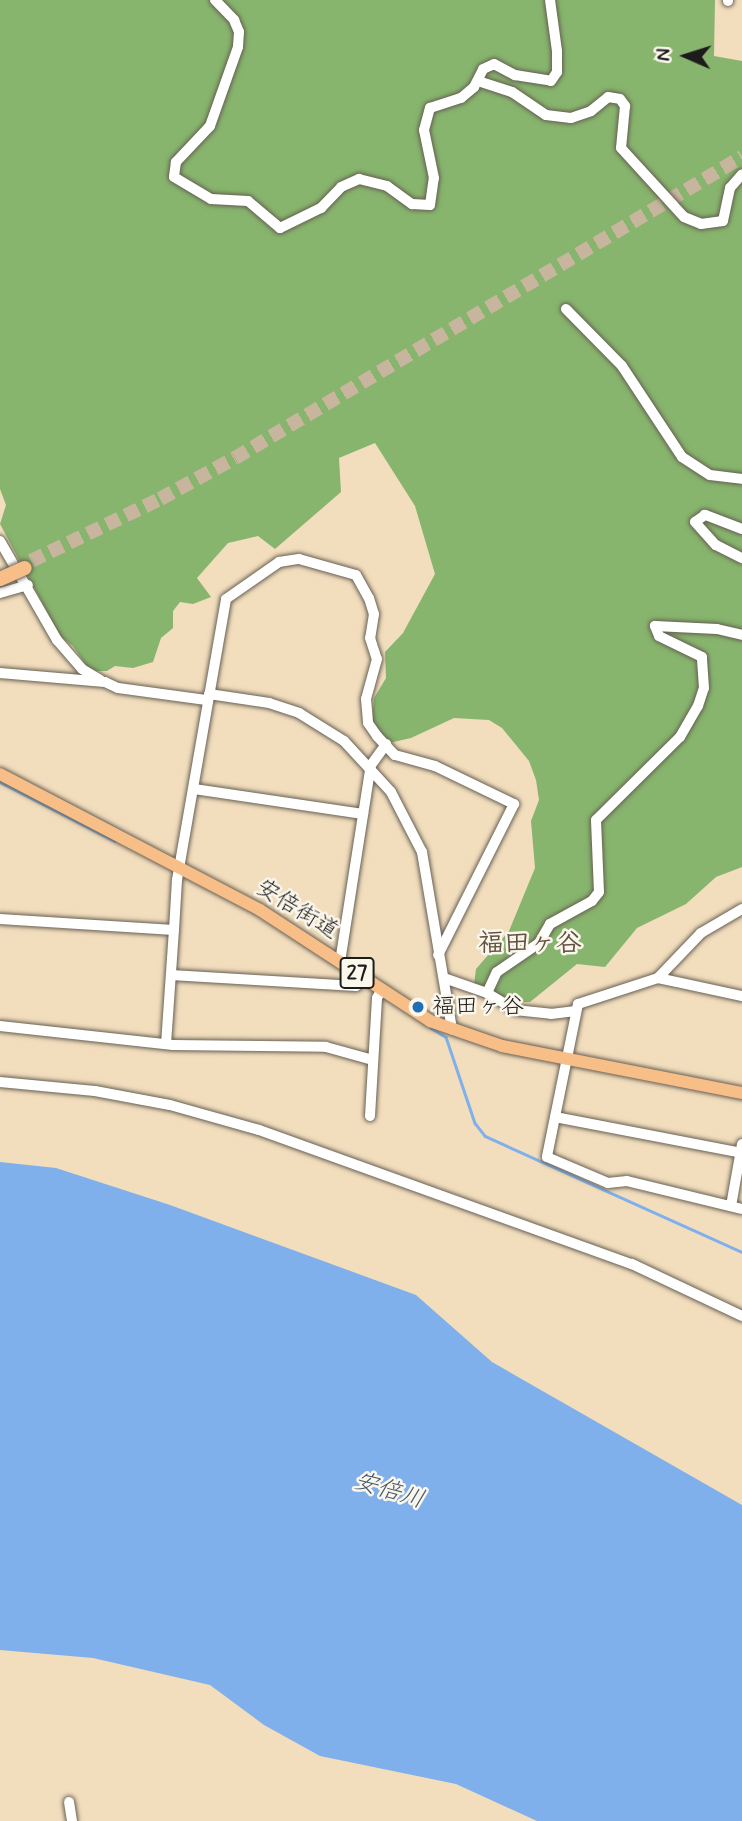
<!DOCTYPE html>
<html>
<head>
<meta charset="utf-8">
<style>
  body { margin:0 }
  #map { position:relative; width:742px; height:1821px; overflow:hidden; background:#f2ddbd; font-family:Mynerve,"Klee One",sans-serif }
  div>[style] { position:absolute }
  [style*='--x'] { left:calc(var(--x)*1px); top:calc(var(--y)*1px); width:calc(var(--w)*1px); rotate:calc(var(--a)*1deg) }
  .forest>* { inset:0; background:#87b56d }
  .water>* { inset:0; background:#7fb0eb }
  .stream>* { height:2.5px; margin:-1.25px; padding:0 1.25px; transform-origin:1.25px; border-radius:1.25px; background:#7fb0eb }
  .highway-tunnel>* { height:14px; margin-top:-7px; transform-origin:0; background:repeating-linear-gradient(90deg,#c7b69d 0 14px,transparent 0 21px) }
  .roads { filter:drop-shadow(0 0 2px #676054) drop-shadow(0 0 2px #676054) }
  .minor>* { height:10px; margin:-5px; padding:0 5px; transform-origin:5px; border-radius:5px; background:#fff }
  .major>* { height:12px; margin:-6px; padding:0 6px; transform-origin:6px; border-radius:6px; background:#f7be88 }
  .bridges { filter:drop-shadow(0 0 2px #676054) drop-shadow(0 0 2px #676054) }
  .highway-bridge>* { height:14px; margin:-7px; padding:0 7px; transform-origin:7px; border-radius:7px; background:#f7be88 }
  .dots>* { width:19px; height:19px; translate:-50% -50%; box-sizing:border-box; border:4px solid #fbf7ec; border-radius:50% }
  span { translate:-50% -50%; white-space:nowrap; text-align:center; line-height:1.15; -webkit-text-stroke:5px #fbf7ec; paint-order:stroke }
  .shield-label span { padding:2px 5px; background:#fbf7ec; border:2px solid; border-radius:5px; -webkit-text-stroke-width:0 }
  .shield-label { font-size:21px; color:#1c1c1c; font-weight:700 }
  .street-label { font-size:23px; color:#1c1c1c }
  .poi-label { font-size:23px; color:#1c1c1c }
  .left { translate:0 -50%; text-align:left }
  .water-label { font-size:24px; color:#44576f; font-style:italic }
  .quarter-label { font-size:26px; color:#635242; font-weight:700 }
  .north { position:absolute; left:651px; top:21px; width:70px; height:70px; -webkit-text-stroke:5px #fbf7ec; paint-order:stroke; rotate:273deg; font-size:19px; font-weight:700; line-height:28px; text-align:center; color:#1c1c1c }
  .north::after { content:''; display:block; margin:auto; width:24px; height:32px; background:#1c1c1c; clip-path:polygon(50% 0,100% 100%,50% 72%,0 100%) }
</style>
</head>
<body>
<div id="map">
  <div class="forest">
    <div style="clip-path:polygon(0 0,715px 0,714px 56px,742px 61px,742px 867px,716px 877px,686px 904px,637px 928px,605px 967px,577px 964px,530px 1002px,501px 1003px,480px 996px,474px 985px,476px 969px,509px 931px,535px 868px,531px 821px,539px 800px,536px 780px,529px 761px,502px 728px,489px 720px,454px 718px,411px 738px,389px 743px,372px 721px,374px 698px,386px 678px,385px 652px,403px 633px,435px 574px,415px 506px,375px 443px,339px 458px,341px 492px,275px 549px,258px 536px,228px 543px,197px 578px,211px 597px,193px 604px,180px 602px,173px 611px,173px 628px,161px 638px,153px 662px,133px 668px,115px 666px,107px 671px,90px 671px,73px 646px,60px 636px,0 524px,6px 505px,0 489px)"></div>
  </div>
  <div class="water">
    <div style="clip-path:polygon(0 1162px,56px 1168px,170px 1205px,416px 1295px,492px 1362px,742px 1505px,742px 1821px,537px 1821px,456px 1784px,320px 1756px,264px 1725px,210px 1685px,93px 1658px,0 1650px)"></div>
  </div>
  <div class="stream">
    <div style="--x:0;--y:782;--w:129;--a:27.2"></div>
    <div style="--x:431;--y:1028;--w:17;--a:31"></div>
    <div style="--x:446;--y:1037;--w:91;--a:71.4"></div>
    <div style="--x:475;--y:1123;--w:16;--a:52"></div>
    <div style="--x:485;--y:1136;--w:282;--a:24.3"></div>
  </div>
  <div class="highway-tunnel">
    <div style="--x:31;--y:561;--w:143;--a:-25.7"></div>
    <div style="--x:160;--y:499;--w:85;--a:-28.7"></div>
    <div style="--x:235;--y:458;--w:590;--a:-30.7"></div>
  </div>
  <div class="roads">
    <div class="minor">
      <div style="--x:215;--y:0;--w:28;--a:46"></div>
      <div style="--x:234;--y:20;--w:13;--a:67"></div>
      <div style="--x:239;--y:32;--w:15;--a:94"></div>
      <div style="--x:238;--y:47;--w:84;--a:109.5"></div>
      <div style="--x:210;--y:126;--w:50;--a:133.4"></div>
      <div style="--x:176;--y:162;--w:15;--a:98"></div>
      <div style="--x:174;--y:177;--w:43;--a:30.7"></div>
      <div style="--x:211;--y:199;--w:37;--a:3"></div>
      <div style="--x:248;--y:201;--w:42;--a:40.2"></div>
      <div style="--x:280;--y:228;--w:46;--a:-26"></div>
      <div style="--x:321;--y:208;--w:29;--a:-46"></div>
      <div style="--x:341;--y:187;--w:20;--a:-24"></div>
      <div style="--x:359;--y:179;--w:29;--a:14"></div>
      <div style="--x:387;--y:186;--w:31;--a:36"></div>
      <div style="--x:412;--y:204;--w:18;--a:3"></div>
      <div style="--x:430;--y:205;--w:27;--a:-82"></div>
      <div style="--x:434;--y:178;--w:49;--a:-101.8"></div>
      <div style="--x:424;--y:130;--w:23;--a:-75"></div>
      <div style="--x:430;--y:108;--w:33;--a:-18"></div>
      <div style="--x:461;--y:98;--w:17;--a:-40"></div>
      <div style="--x:474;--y:87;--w:20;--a:-63"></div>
      <div style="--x:483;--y:69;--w:12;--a:-24"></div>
      <div style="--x:494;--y:64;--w:24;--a:28"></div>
      <div style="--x:515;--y:75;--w:36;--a:9"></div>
      <div style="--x:551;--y:81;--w:11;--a:-56"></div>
      <div style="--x:557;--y:72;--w:21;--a:-90"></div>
      <div style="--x:557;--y:51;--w:51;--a:-97.8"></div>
      <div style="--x:728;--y:1;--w:1;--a:-90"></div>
      <div style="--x:478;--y:81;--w:36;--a:18"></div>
      <div style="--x:512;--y:92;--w:41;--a:34.1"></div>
      <div style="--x:546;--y:115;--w:25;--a:7"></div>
      <div style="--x:571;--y:118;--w:21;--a:-19"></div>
      <div style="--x:591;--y:111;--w:22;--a:-39"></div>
      <div style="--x:608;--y:97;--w:12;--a:9"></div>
      <div style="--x:620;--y:99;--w:9;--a:54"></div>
      <div style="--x:625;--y:106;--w:42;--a:95.4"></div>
      <div style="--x:621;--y:148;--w:93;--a:47.6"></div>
      <div style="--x:684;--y:217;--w:18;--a:22"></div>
      <div style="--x:701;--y:224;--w:22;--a:-8"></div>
      <div style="--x:723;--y:221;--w:34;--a:-78"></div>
      <div style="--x:730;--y:188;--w:18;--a:-49"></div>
      <div style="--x:566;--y:309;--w:80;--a:45.5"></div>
      <div style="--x:622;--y:366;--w:109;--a:56.6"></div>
      <div style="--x:682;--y:457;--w:33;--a:33"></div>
      <div style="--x:710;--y:475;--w:32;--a:7"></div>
      <div style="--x:742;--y:529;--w:40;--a:-159"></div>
      <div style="--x:705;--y:515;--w:12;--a:145"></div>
      <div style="--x:695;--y:522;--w:31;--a:48"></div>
      <div style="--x:716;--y:545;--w:29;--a:27"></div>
      <div style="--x:0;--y:541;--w:114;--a:60.1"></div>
      <div style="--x:57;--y:640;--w:38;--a:49"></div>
      <div style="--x:82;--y:669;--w:21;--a:31"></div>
      <div style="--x:0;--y:593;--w:29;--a:-16"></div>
      <div style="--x:0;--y:673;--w:105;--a:4.9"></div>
      <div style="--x:105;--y:682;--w:14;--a:25"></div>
      <div style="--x:118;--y:688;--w:89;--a:7.8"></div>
      <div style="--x:209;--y:694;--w:61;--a:8.5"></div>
      <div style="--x:269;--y:703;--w:32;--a:18"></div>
      <div style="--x:299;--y:713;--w:53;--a:31.9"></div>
      <div style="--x:344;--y:741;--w:69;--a:47.3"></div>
      <div style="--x:391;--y:792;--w:68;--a:62.7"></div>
      <div style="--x:422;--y:852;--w:180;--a:80.4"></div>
      <div style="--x:194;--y:789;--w:171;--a:8.4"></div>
      <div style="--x:742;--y:909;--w:48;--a:149.7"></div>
      <div style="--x:701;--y:933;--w:62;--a:133.7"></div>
      <div style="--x:658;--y:978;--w:84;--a:162"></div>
      <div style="--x:578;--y:1004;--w:156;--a:101.5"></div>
      <div style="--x:547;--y:1157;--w:66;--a:23.1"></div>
      <div style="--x:608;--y:1183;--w:19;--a:-6"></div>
      <div style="--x:627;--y:1181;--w:118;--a:13.7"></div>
      <div style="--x:0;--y:919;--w:174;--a:3.6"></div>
      <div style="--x:174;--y:930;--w:50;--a:-86.6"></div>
      <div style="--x:177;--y:880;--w:285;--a:-80.1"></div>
      <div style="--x:226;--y:599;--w:65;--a:-34.9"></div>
      <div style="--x:279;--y:562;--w:20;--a:-9"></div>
      <div style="--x:299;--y:559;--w:59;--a:15.7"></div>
      <div style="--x:356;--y:575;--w:26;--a:61"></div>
      <div style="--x:369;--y:598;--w:17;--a:73"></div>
      <div style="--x:374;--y:614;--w:24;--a:99"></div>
      <div style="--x:370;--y:638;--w:22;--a:72"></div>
      <div style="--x:377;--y:659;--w:41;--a:105.4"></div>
      <div style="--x:366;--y:699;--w:24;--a:85"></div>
      <div style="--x:368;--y:723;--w:16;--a:55"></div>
      <div style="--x:377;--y:736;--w:26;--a:47"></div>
      <div style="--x:395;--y:755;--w:41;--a:15.4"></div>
      <div style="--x:435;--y:766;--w:88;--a:25.7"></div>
      <div style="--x:514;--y:804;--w:169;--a:116.7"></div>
      <div style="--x:340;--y:962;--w:199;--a:-81.1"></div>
      <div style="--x:371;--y:765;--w:26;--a:-54"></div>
      <div style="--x:171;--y:975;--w:185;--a:3.4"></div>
      <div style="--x:356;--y:986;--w:12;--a:-35"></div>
      <div style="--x:444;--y:978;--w:46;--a:19.2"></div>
      <div style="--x:487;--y:993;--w:33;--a:31"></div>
      <div style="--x:515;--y:1010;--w:36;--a:6"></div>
      <div style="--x:551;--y:1014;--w:25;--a:-7"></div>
      <div style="--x:658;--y:978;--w:86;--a:12.1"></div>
      <div style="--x:487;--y:993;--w:23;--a:-65"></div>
      <div style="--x:497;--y:972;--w:51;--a:-34.6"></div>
      <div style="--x:539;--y:943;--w:22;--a:-60"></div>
      <div style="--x:550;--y:924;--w:48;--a:-28.7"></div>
      <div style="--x:592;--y:901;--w:11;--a:-52"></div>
      <div style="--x:599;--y:892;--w:72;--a:-92.4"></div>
      <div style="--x:596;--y:820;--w:118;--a:-44.7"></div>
      <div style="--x:680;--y:737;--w:36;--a:-60"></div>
      <div style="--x:698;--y:706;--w:19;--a:-72"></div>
      <div style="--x:704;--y:688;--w:31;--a:-94"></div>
      <div style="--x:702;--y:657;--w:48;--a:-154"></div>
      <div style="--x:659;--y:636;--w:11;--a:-112"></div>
      <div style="--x:655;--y:626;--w:62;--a:2.8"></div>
      <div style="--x:717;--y:629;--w:26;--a:13"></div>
      <div style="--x:0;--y:1026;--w:174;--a:6.3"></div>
      <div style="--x:173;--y:1045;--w:153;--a:0.7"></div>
      <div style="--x:326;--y:1047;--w:49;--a:15.5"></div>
      <div style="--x:166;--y:1044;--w:114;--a:-86"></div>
      <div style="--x:0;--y:1082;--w:95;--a:5.4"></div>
      <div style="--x:95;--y:1091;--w:76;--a:10.6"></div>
      <div style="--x:170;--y:1105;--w:92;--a:15.7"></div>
      <div style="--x:259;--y:1130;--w:396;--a:19.8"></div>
      <div style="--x:632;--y:1264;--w:122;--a:25.3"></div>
      <div style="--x:370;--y:1116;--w:118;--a:-86.6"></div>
      <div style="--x:377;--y:998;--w:10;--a:-61"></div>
      <div style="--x:555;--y:1117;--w:190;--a:10.9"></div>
      <div style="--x:731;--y:1206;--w:63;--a:-79.9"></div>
      <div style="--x:69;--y:1802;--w:19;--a:81"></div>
    </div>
    <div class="major">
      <div style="--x:0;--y:774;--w:293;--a:27.6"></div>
      <div style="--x:260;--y:910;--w:203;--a:33.1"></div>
      <div style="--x:430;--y:1021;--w:76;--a:19.1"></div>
      <div style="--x:502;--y:1046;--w:245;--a:11.1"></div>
    </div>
  </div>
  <div class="bridges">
    <div class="highway-bridge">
      <div style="--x:0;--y:579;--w:27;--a:-24"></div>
    </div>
  </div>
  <div class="dots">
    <div style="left:418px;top:1007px;background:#1f6fb2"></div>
  </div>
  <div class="shield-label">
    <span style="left:357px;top:973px">27</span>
  </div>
  <div class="street-label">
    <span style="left:297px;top:910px;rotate:32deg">安倍街道</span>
  </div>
  <div class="poi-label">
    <span class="left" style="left:432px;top:1007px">福田ヶ谷</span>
  </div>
  <div class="water-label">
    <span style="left:389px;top:1491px;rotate:17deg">安倍川</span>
  </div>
  <div class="quarter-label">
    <span style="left:530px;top:945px">福田ヶ谷</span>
  </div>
  <div class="north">N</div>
</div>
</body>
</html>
